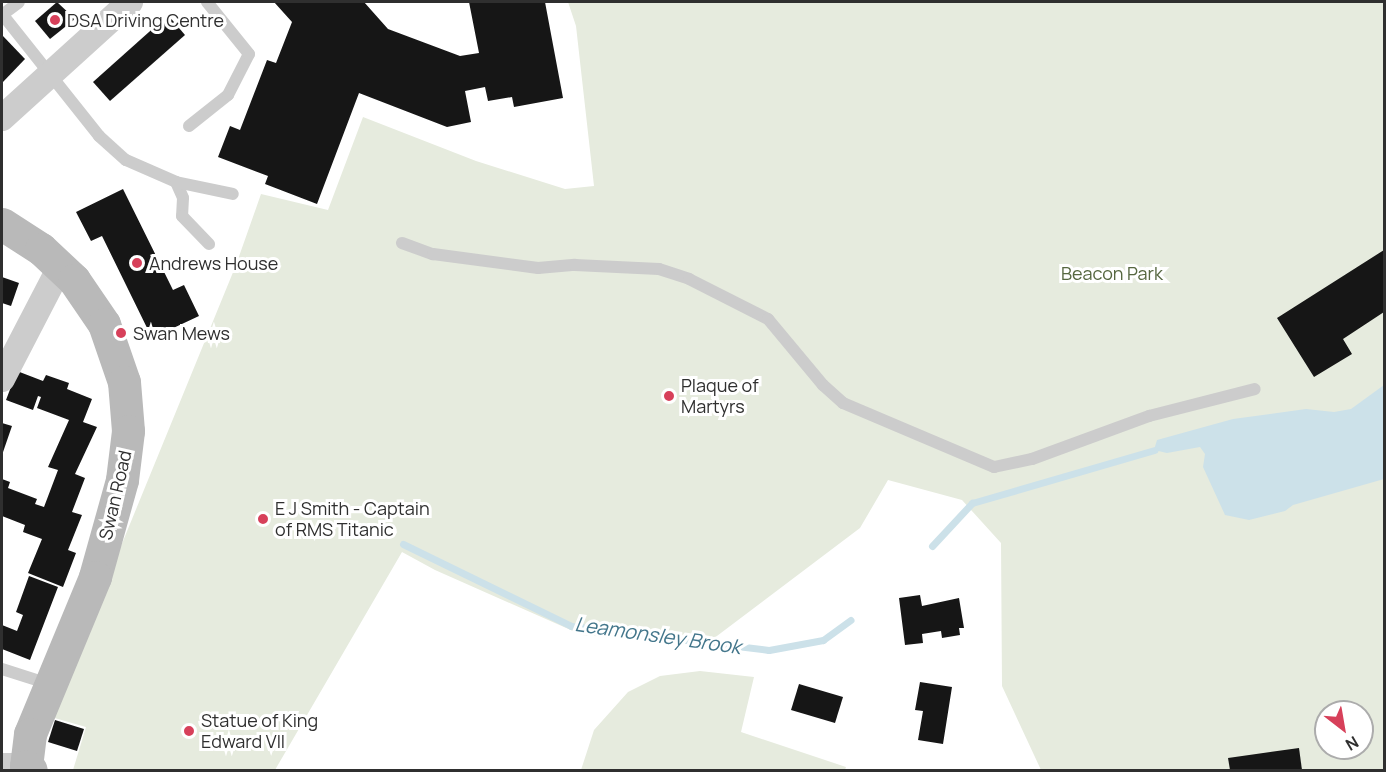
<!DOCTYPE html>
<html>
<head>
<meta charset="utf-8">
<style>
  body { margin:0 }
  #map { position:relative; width:1386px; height:772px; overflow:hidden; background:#fff; font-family:Manrope,sans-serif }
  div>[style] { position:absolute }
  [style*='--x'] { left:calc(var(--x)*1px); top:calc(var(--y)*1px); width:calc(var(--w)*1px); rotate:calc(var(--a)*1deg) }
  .green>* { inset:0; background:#e6ebde }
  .water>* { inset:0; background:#cce1e9 }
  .stream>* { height:7px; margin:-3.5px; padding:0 3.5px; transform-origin:3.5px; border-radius:3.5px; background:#cce1e9 }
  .building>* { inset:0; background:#161616 }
  .lane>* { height:12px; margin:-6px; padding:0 6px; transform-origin:6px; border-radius:6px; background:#ccc }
  .street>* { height:26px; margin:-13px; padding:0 13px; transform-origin:13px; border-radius:13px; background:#ccc }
  .secondary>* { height:33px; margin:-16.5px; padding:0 16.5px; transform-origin:16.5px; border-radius:16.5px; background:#b9b9b9 }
  .dots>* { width:16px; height:16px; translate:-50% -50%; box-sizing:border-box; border:3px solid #fff; border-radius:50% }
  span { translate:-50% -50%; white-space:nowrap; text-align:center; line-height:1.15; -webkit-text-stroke:6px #fff; paint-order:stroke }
  .poi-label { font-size:18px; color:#2f2f2f }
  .left { translate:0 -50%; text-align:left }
  .park-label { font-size:18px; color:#566740 }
  .street-label { font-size:18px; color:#2f2f2f }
  .water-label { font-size:20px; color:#43768b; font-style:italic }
  .frame { position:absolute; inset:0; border:3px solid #2f2f2f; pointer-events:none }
  .north { position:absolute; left:1314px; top:700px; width:60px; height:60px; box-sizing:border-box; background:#fff; border:2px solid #acacac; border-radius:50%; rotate:149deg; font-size:16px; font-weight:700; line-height:24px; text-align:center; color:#2f2f2f }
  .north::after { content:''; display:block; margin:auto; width:21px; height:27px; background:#d7405a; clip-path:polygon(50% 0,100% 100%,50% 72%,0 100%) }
</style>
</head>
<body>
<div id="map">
  <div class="green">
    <div style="clip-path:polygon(evenodd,568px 2px,1384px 2px,1384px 770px,1041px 770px,1002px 686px,1001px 543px,962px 500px,888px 480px,860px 528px,705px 645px,582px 635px,435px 570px,402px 552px,275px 770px,73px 770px,86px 727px,51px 717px,236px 265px,261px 194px,328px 210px,363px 117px,476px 161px,565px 189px,594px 186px,576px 26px,568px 2px,1326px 712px,1362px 712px,1362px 748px,1326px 748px,1326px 712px)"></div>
    <div style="clip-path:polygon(700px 671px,754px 677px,741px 732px,846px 767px,845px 770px,581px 770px,594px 730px,628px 692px,660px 676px)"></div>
  </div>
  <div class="water">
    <div style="clip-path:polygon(1384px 385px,1384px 479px,1293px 505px,1285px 511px,1249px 520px,1225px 515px,1203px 467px,1205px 454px,1200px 447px,1167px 453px,1154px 450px,1157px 440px,1233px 419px,1306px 409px,1334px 412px,1351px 409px)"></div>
  </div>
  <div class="stream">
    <div style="--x:403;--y:544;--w:187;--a:26"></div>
    <div style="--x:571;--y:626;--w:199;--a:6.9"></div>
    <div style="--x:769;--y:650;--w:55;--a:-10.5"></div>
    <div style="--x:823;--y:640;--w:34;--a:-36"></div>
    <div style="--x:932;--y:546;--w:59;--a:-47.1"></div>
    <div style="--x:972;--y:503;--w:190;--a:-16.2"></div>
  </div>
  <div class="building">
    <div style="clip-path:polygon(57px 2px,75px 19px,50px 39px,35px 21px)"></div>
    <div style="clip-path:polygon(274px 2px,364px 2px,388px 29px,460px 56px,479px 53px,469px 2px,545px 2px,563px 98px,514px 107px,512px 97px,488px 101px,485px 87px,465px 91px,471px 122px,447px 127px,359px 93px,317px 204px,265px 184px,268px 176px,218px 157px,230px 126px,240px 130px,267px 60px,276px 63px,292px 22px)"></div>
    <div style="clip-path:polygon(168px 15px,185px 35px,110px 101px,93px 82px)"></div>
    <div style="clip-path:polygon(2px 35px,25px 59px,2px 83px)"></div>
    <div style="clip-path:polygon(123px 189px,173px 290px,184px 285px,199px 316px,152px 338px,102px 236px,91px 241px,76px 212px)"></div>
    <div style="clip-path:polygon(1384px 250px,1384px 312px,1343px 339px,1352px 354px,1314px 377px,1277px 318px)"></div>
    <div style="clip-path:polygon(2px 277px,19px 283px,11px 306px,2px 303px)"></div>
    <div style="clip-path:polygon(17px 371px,43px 381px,46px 375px,69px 383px,67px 389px,92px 399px,83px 422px,97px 427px,75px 474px,85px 478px,72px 512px,82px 515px,68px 550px,76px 553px,63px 587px,28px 573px,42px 539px,23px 532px,25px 525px,2px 516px,2px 479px,10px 482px,8px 488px,37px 499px,35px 504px,44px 507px,58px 470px,48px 467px,69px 420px,37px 408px,41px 397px,38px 396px,33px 410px,6px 400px)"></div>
    <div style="clip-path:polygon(2px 423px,12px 426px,2px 455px)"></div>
    <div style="clip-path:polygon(29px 576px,58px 587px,30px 660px,2px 649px,2px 625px,17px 631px,23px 615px,16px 612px)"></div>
    <div style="clip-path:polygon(920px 595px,922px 606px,959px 598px,964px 628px,959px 628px,960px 635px,942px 638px,941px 631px,922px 634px,923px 643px,905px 645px,899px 598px)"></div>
    <div style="clip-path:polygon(920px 682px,952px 687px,943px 744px,918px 740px,923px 711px,915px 710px)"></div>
    <div style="clip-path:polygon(799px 684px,843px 697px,835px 723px,791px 710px)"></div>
    <div style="clip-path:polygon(55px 720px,84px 729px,77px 751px,48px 742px)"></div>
    <div style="clip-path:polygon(1299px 748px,1302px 770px,1230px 770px,1228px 758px)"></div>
  </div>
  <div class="lane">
    <div style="--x:2;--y:14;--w:156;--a:51.5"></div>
    <div style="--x:99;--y:136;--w:36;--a:42"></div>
    <div style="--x:126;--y:160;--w:55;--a:23.7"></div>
    <div style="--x:176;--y:182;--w:17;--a:66"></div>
    <div style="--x:183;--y:198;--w:18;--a:93"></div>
    <div style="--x:182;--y:216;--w:39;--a:46"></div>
    <div style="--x:2;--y:15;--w:21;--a:-37"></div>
    <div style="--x:189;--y:126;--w:50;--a:-38.5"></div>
    <div style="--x:228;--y:95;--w:46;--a:-62.9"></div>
    <div style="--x:249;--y:54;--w:67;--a:-128.9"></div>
    <div style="--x:176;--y:182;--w:58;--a:11.9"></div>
    <div style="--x:402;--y:243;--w:33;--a:20"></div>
    <div style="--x:433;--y:254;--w:106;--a:7.6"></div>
    <div style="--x:538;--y:268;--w:37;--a:-5"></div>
    <div style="--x:575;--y:265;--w:84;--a:2.7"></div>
    <div style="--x:659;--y:269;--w:32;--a:18"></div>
    <div style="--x:689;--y:279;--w:89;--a:26.9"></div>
    <div style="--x:768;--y:319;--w:86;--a:50.2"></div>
    <div style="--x:823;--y:385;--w:27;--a:42"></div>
    <div style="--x:843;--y:403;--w:164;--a:23"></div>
    <div style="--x:994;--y:467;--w:39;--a:-12"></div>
    <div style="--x:1032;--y:459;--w:125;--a:-20.2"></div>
    <div style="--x:1149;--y:416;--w:109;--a:-14.3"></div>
    <div style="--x:2;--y:669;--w:49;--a:17.7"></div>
  </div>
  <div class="street">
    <div style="--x:2;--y:118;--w:173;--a:-42.2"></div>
    <div style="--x:2;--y:379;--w:126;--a:-62.6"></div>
    <div style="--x:2;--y:766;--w:24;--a:0"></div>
  </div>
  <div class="secondary">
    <div style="--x:2;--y:224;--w:46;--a:32.7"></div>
    <div style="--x:41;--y:249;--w:45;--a:43.2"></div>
    <div style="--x:74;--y:280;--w:53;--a:55.7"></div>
    <div style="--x:104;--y:324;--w:61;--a:71"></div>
    <div style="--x:124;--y:382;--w:49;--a:85.3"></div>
    <div style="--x:128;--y:431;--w:49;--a:97"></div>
    <div style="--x:122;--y:480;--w:101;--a:105.6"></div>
    <div style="--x:95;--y:577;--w:170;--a:112.5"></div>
    <div style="--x:30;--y:734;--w:32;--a:97"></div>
    <div style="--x:26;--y:766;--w:6;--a:39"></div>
  </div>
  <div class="dots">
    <div style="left:55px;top:20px;background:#d7405a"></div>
    <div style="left:137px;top:263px;background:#d7405a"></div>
    <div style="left:121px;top:333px;background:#d7405a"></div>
    <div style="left:669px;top:396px;background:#d7405a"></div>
    <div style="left:263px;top:519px;background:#d7405a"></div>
    <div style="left:189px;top:731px;background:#d7405a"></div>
  </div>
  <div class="poi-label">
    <span class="left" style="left:67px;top:20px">DSA Driving Centre</span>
    <span class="left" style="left:149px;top:263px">Andrews House</span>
    <span class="left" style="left:133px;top:333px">Swan Mews</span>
    <span class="left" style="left:681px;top:396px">Plaque of<br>Martyrs</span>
    <span class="left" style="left:275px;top:519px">E J Smith - Captain<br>of RMS Titanic</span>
    <span class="left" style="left:201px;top:731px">Statue of King<br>Edward VII</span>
  </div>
  <div class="park-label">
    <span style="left:1112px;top:273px">Beacon Park</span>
  </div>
  <div class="street-label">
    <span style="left:115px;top:495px;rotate:-77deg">Swan Road</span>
  </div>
  <div class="water-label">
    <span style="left:658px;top:635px;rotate:8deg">Leamonsley Brook</span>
  </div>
  <div class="frame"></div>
  <div class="north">N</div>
</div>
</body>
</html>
